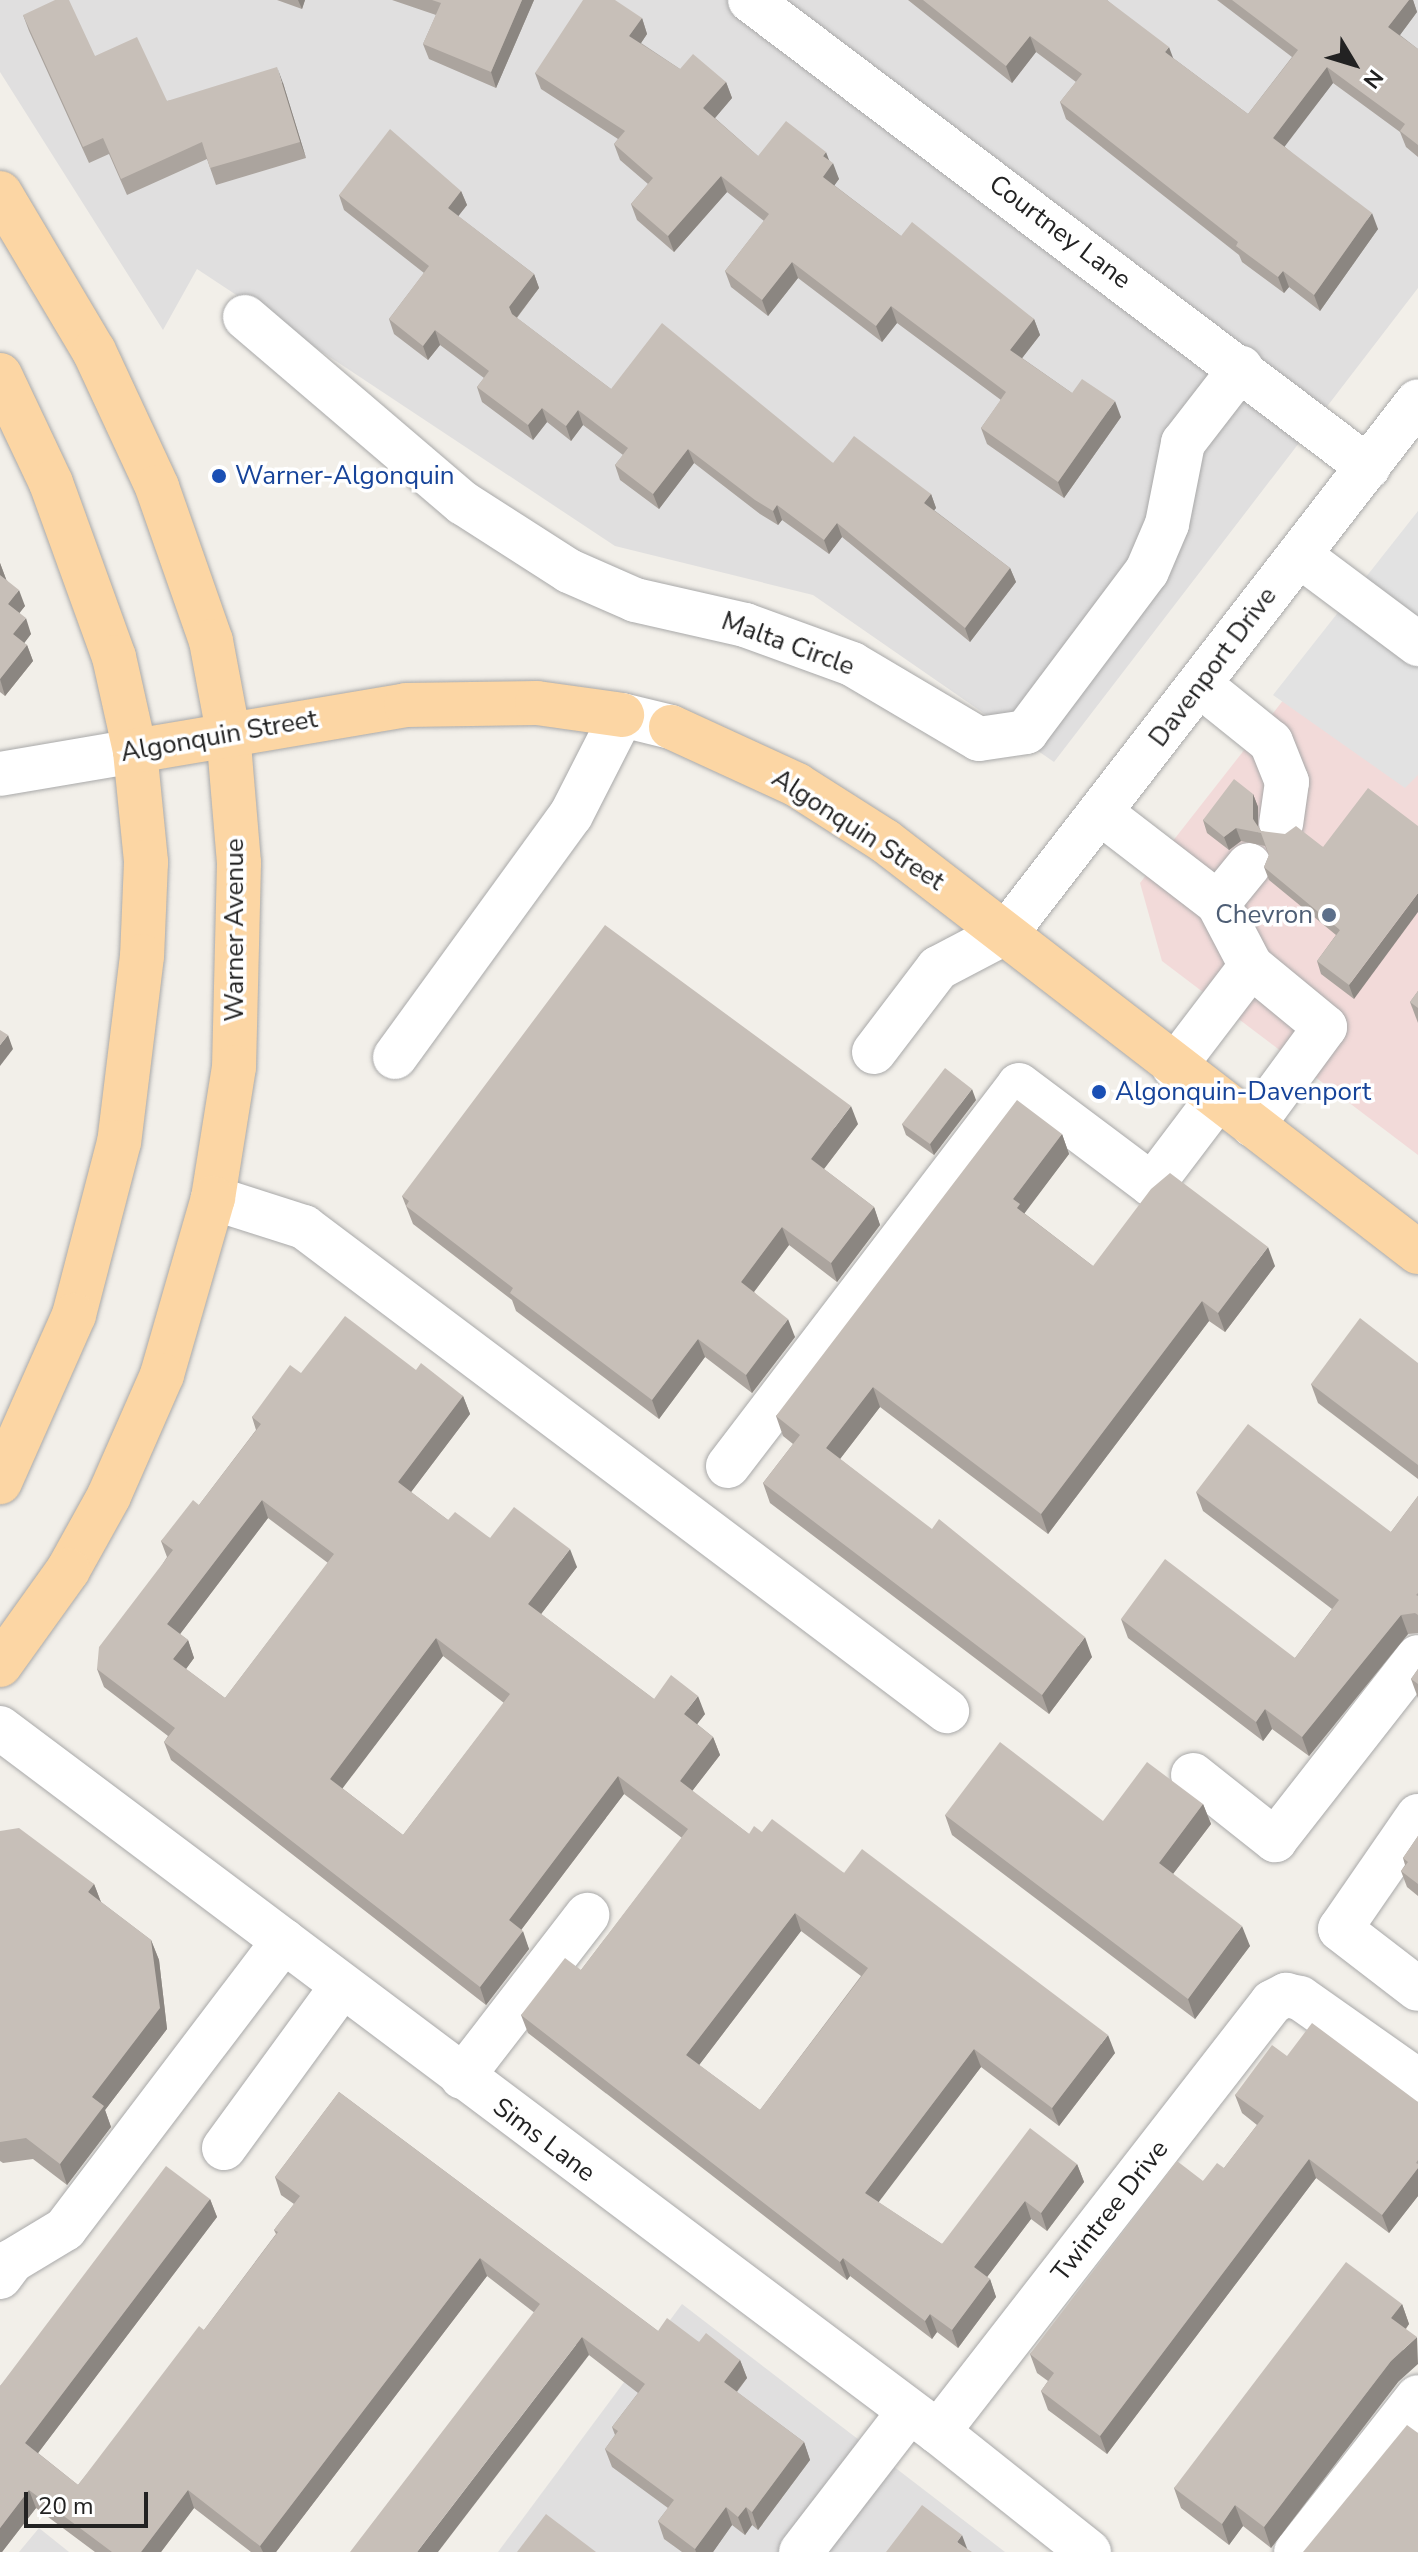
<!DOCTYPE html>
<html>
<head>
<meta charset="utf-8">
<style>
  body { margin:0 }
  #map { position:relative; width:1418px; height:2552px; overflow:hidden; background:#f2efe9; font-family:"Nunito Sans",sans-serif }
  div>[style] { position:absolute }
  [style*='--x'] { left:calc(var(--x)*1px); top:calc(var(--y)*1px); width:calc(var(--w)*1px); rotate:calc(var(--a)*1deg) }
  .residential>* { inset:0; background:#e0dfdf }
  .commercial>* { inset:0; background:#f2dad9 }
  .parking>* { inset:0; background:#e2e2e2 }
  .roads { filter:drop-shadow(0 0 2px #a9a9a9) drop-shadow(0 0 2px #a9a9a9) }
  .minor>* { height:44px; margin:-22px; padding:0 22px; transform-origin:22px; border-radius:22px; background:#fff }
  .major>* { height:44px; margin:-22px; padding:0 22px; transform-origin:22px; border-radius:22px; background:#fcd6a4 }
  .wall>* { inset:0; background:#aba49e }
  .shaded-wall>* { inset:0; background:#8b8681 }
  .building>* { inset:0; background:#c7bfb8 }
  .dots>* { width:22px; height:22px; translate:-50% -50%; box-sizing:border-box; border:4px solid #fff; border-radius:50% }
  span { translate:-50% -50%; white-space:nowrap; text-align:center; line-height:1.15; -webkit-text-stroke:7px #fff; paint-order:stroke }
  .street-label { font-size:26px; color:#222 }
  .transit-label { font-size:26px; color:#164399 }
  .left { translate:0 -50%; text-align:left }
  .service-label { font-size:26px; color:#4e5e75 }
  .right { translate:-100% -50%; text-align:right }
  .north { position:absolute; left:1314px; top:24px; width:80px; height:80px; -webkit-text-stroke:6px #fff; paint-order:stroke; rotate:128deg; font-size:22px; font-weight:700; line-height:32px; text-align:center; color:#222 }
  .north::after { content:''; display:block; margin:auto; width:28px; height:36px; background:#222; clip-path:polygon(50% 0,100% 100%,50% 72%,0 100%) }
  .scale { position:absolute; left:24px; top:2492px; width:124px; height:36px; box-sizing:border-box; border:4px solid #222; border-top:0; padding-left:10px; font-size:24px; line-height:28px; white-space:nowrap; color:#222; -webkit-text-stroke:6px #fff; paint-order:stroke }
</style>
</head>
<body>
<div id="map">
  <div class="residential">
    <div style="clip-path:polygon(0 0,1418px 0,1418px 288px,1054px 762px,813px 595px,615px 546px,197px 269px,163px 330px,0 72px)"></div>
    <div style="clip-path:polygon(682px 2304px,1005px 2552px,498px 2552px)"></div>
    <div style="clip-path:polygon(39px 2528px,69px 2552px,19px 2552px)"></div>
  </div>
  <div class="commercial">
    <div style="clip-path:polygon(1418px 528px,1418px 1155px,1162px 961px,1140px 883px)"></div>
  </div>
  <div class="parking">
    <div style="clip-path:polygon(1418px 511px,1418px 775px,1405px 788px,1273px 695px)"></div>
  </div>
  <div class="roads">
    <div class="minor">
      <div style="--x:750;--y:0;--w:775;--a:37.08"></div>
      <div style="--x:245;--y:317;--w:287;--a:40.5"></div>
      <div style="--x:463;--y:503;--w:126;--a:32.7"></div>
      <div style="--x:569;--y:571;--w:72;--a:23.7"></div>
      <div style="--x:635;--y:600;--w:113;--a:12.8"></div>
      <div style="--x:745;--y:625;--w:114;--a:20"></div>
      <div style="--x:852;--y:664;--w:147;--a:30.6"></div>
      <div style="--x:979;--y:739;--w:48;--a:-8.5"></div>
      <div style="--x:1026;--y:732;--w:201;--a:-53.1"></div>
      <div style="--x:1147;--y:571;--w:51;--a:-66.9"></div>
      <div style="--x:1167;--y:524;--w:83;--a:-78.8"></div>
      <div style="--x:1183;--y:443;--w:95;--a:-52.3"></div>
      <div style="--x:1299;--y:555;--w:149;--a:36.8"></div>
      <div style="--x:1200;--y:685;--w:91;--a:38.8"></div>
      <div style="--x:1271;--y:742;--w:43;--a:68.2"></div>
      <div style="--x:1287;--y:782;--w:42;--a:98.1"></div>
      <div style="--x:0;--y:774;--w:137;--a:-9.7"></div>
      <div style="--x:1101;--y:813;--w:148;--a:37.6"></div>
      <div style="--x:1218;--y:903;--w:71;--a:62.4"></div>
      <div style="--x:1251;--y:966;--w:96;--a:39.5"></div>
      <div style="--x:1325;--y:1027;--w:122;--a:126.3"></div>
      <div style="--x:1218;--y:903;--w:49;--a:-50.8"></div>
      <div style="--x:874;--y:1052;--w:106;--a:-52.7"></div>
      <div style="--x:938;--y:968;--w:78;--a:-27.6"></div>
      <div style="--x:1007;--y:932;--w:671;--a:-52.26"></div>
      <div style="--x:395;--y:1057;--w:299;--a:-54"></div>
      <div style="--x:571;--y:815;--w:112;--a:-63"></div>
      <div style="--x:622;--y:715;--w:50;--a:13.8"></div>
      <div style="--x:1174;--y:1067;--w:127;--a:-52.7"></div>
      <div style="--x:213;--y:1198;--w:96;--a:17.7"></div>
      <div style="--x:304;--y:1227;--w:805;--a:36.97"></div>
      <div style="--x:728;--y:1466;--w:479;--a:-52.6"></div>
      <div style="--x:1019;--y:1085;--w:166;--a:36.9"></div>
      <div style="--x:1152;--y:1185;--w:108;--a:-52.9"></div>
      <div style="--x:0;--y:1728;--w:1173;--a:36.89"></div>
      <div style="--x:938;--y:2432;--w:193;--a:38.5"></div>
      <div style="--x:1193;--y:1775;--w:105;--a:38.4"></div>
      <div style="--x:1275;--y:1840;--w:232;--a:-52"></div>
      <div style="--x:1418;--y:1816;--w:137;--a:124.6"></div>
      <div style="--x:1340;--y:1929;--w:98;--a:37.6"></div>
      <div style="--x:462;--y:2077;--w:205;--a:-52.3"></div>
      <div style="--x:224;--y:2148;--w:200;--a:-53.9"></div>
      <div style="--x:0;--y:2277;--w:20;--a:-53"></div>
      <div style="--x:12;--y:2261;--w:62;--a:-31.1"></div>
      <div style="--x:65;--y:2229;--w:362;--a:-52.8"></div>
      <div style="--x:938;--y:2432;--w:544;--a:-52.16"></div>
      <div style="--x:1272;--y:2002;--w:16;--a:-27"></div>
      <div style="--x:1286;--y:1995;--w:14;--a:12"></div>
      <div style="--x:1300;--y:1998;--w:144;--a:35.1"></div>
      <div style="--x:801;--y:2552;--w:177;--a:-52.4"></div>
      <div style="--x:1296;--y:2552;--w:197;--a:-51.8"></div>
    </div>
    <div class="major">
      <div style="--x:0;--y:193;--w:184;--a:59.3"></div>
      <div style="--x:94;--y:351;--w:150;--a:65.1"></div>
      <div style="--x:157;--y:487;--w:163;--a:70.7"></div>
      <div style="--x:211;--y:641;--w:93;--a:79.4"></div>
      <div style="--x:228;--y:732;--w:131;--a:85.2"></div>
      <div style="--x:239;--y:863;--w:204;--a:91.4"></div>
      <div style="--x:234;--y:1067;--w:133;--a:99.1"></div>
      <div style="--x:213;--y:1198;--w:184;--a:106.1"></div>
      <div style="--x:162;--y:1375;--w:132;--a:113.7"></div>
      <div style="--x:109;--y:1496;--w:85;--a:119"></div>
      <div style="--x:68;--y:1570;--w:117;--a:125.6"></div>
      <div style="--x:0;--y:375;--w:119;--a:64.7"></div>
      <div style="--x:51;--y:483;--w:185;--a:70.1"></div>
      <div style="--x:114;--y:657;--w:96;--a:77.4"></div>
      <div style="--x:135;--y:751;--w:112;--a:84.3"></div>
      <div style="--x:146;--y:862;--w:94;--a:92.4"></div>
      <div style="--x:142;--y:956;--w:187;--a:97"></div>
      <div style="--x:119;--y:1142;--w:179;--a:104.6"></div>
      <div style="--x:74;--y:1315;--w:183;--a:113.9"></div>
      <div style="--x:671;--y:727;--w:139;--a:24.7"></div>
      <div style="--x:797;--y:785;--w:104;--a:32.5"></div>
      <div style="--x:885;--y:841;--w:673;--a:37.64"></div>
      <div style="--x:135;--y:751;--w:275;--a:-9.6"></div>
      <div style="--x:406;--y:705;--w:131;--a:-0.9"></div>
      <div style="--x:537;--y:703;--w:86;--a:8"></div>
    </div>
  </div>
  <div class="wall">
    <div style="clip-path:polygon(277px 0,305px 0,302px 9px)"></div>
    <div style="clip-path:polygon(392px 0,534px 0,496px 88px,429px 59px,423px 44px,436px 15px)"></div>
    <div style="clip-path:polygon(908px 0,1107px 0,1173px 58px,1248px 114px,1292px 57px,1217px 0,1413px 0,1417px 12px,1400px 35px,1418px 49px,1418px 157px,1406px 147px,1400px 132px,1333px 83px,1284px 146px,1378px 229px,1320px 311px,1289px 287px,1284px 293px,1242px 262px,1239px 255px,1066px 119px,1060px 102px,1076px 82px,1036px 52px,1012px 83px)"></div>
    <div style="clip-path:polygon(23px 15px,95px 56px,167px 101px,283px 83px,306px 158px,216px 185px,207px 159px,127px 195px,109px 154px,89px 163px,29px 31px)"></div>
    <div style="clip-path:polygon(642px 18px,647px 34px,641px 43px,680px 69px,726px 82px,732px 98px,715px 118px,758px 156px,830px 161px,839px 179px,834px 185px,901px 236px,1034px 319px,1040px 335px,1022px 358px,1072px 393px,1121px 417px,1064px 498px,987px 444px,981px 428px,1001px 400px,897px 323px,882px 342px,798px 278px,768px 316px,731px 287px,725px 271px,764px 221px,727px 192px,674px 252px,637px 220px,631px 204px,648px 184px,620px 160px,614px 144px,618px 139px,541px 89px,535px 73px)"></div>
    <div style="clip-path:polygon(461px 191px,467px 205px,458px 216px,534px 274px,539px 288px,517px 318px,611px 389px,833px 463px,931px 494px,936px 508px,934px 510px,1010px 568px,1016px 582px,970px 642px,842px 537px,829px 554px,782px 520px,778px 525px,760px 514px,694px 463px,659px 509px,620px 480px,615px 465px,623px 455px,583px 425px,571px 441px,547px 422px,533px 440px,482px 402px,477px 387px,484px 378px,440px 345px,428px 360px,394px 334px,389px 319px,424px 273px,344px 210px,339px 195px)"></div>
    <div style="clip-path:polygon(0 563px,6px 579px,25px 606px,19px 613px,31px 634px,24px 643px,27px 645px,33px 661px,5px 696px,0 692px)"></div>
    <div style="clip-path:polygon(1253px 794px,1258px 807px,1258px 826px,1261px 831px,1323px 847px,1354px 999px,1321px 974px,1317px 961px,1336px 935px,1269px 880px,1264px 867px,1269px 855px,1265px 846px,1241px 841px,1229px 850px,1207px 833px,1203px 820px)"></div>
    <div style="clip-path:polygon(1418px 991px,1418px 1023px,1410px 1002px)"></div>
    <div style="clip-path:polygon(976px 1100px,934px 1155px,906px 1135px,902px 1124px)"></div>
    <div style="clip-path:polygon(858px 1124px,824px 1169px,874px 1207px,880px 1225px,837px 1282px,789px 1245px,754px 1292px,795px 1337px,752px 1393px,705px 1357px,659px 1419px,516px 1311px,512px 1300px,413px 1224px,402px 1196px)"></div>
    <div style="clip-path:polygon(1062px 1134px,1069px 1154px,1024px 1213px,1093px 1266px,1275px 1266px,1225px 1332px,1209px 1321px,1048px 1534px,880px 1407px,840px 1459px,1092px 1657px,1049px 1714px,770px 1503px,763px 1483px,793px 1444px,783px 1436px,776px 1416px)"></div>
    <div style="clip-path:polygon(1418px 1363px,1418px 1479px,1318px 1403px,1311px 1384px)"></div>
    <div style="clip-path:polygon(evenodd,416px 1370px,463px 1396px,470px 1414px,411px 1492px,448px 1520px,490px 1538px,577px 1567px,541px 1614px,654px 1699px,705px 1714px,697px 1724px,713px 1737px,720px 1755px,692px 1791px,749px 1834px,762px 1832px,844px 1873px,1115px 2053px,1059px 2126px,981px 2067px,878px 2202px,942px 2244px,1077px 2164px,1084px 2182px,1047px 2231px,1031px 2219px,987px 2277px,990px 2279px,996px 2297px,958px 2348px,937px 2332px,932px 2339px,850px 2276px,847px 2280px,528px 2033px,521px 2015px,581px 1970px,682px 1838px,624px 1794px,521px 1930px,529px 1949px,486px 2005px,171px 1760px,164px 1742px,168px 1736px,104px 1687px,97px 1669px,167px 1557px,161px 1541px,199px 1505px,256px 1430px,252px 1417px,301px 1373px,416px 1370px,268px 1518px,328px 1563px,225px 1698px,186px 1669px,194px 1658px,188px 1640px,180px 1634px,268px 1518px,416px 1370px,443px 1656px,504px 1703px,403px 1835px,342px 1788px,443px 1656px,416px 1370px,801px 1931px,861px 1976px,760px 2110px,699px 2065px,801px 1931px)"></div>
    <div style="clip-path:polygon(1196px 1492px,1391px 1532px,1418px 1496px,1418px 1633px,1408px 1634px,1309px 1756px,1272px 1729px,1263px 1741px,1128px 1638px,1121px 1619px,1295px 1658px,1332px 1609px,1203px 1511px)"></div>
    <div style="clip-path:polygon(1418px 1669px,1418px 1698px,1411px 1679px)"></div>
    <div style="clip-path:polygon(1203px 1804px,1211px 1824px,1173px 1874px,1250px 1946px,1195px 2019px,952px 1835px,945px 1815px,1103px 1821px)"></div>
    <div style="clip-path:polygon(0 1831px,94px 1884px,101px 1902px,151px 1940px,159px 1960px,167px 2029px,105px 2110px,111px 2127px,67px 2185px,33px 2159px,3px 2163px,0 2161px)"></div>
    <div style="clip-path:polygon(1418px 1836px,1418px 1896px,1407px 1887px,1401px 1871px,1405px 1865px,1403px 1858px)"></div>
    <div style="clip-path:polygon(1287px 2056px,1418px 2102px,1418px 2196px,1389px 2233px,1316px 2178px,1107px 2454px,1048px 2410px,1041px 2391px,1048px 2381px,1037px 2373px,1030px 2354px,1203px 2181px,1224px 2168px,1257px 2125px,1242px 2113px,1235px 2095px)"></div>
    <div style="clip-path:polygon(339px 2092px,658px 2331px,699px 2342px,740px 2360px,747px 2378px,737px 2392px,804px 2442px,810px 2460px,758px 2530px,752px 2525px,745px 2535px,732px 2525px,713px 2552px,682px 2552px,664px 2539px,658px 2521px,668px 2508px,612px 2467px,605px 2449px,615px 2435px,612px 2427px,638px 2393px,487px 2276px,276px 2552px,251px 2552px,194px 2508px,161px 2552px,95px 2552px,36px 2508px,2px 2552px,0 2552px,0 2386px,210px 2199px,217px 2217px,38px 2453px,78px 2485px,204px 2330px,276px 2234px,274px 2230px,294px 2204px,281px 2195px,275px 2177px)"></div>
    <div style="clip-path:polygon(1402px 2304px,1409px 2324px,1406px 2329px,1398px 2382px,1271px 2548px,1243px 2526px,1229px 2545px,1181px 2508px,1174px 2488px)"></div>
  </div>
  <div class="shaded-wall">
    <div style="clip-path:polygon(298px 0,305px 0,302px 9px)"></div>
    <div style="clip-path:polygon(522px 0,534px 0,496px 88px,491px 72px)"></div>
    <div style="clip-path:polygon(1409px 0,1413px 0,1417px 12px,1394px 43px,1388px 27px)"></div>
    <div style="clip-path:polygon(642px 18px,647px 34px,635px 52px,629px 36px)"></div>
    <div style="clip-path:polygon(1030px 36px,1036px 52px,1012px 83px,1006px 66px)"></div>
    <div style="clip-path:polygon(1169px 47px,1175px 63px,1165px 52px)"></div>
    <div style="clip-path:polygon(277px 67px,283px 83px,306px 158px,300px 142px)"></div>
    <div style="clip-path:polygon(1327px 67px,1333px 83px,1279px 154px,1273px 138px)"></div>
    <div style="clip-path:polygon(726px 82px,732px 98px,709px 125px,703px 108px)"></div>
    <div style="clip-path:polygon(826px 152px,831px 165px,833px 163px,839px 179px,829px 193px,823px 177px,823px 156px)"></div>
    <div style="clip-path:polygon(721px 176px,727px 192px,674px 252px,668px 236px)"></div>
    <div style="clip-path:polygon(461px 191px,467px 205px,453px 223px,448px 208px)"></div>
    <div style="clip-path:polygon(1372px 213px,1378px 229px,1320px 311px,1314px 295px)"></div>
    <div style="clip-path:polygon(792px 262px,798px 278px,768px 316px,762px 300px)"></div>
    <div style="clip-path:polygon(1283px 271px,1289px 287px,1284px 293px,1278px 277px)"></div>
    <div style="clip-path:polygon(534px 274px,539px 288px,514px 321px,509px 307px)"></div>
    <div style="clip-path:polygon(891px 306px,897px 323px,882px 342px,876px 326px)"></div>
    <div style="clip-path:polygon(1034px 319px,1040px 335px,1016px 366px,1010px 350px)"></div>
    <div style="clip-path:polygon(435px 330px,440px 345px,428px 360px,423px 346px)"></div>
    <div style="clip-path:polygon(1115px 401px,1121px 417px,1064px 498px,1058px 482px)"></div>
    <div style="clip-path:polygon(542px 408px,547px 422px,533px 440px,528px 425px)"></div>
    <div style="clip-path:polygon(578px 410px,583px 425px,571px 441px,566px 426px)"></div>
    <div style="clip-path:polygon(688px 449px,694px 463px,659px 509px,653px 494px)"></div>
    <div style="clip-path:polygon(931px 494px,936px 508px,929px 517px,924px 503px)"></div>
    <div style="clip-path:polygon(777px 505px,782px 520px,778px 525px,773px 511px)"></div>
    <div style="clip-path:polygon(837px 523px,842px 537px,829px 554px,824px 540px)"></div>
    <div style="clip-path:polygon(0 563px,6px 579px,0 587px)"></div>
    <div style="clip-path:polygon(1010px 568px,1016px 582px,970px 642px,965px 628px)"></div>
    <div style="clip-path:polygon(19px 590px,25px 606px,14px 620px,8px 604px)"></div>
    <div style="clip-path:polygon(26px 618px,31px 634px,19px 650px,13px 634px)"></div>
    <div style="clip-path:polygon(27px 645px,33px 661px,5px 696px,0 679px)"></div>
    <div style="clip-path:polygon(1253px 794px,1258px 807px,1258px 833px,1253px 819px)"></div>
    <div style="clip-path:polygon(1236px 828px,1241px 841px,1229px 850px,1224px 837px)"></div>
    <div style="clip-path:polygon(1418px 893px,1418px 912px,1354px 999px,1349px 985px)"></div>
    <div style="clip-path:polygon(8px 1035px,13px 1049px,0 1066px,0 1045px)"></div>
    <div style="clip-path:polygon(972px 1089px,976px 1100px,934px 1155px,930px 1144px)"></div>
    <div style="clip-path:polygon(851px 1106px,858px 1124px,817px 1178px,811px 1159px)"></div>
    <div style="clip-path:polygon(1062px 1134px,1069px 1154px,1024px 1214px,1024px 1227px,1013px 1199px)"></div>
    <div style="clip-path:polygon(874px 1207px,880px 1225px,837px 1282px,831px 1263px)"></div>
    <div style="clip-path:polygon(782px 1227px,789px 1245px,747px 1301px,741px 1282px)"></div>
    <div style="clip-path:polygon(1268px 1247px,1275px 1266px,1225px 1332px,1218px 1313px)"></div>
    <div style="clip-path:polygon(1202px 1301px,1209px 1321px,1048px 1534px,1041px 1514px)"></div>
    <div style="clip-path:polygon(788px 1319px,795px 1337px,752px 1393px,746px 1375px)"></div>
    <div style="clip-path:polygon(698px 1339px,705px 1357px,659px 1419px,652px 1400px)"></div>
    <div style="clip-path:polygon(873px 1387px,880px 1407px,833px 1468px,826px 1448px)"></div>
    <div style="clip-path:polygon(463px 1396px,470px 1414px,405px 1500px,398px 1482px)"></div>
    <div style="clip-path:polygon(262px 1500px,268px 1518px,174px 1642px,167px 1624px)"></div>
    <div style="clip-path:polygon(570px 1549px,577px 1567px,535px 1622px,528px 1604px)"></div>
    <div style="clip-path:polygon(1401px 1615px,1408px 1634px,1309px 1756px,1302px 1737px)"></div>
    <div style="clip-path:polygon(1085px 1637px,1092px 1657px,1049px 1714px,1042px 1695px)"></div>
    <div style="clip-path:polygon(436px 1638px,443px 1656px,336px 1797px,330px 1779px)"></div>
    <div style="clip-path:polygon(188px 1640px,194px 1658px,180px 1677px,173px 1659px)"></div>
    <div style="clip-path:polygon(698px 1696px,705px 1714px,691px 1732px,684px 1714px)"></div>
    <div style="clip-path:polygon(1265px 1709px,1272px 1729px,1263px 1741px,1256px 1722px)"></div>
    <div style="clip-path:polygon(713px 1737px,720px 1755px,686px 1799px,680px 1781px)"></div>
    <div style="clip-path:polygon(618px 1776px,624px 1794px,515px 1938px,509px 1920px)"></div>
    <div style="clip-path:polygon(1203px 1804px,1211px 1824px,1166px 1883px,1159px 1863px)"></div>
    <div style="clip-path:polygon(94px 1884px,102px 1905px,88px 1892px)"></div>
    <div style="clip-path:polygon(795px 1913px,801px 1931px,693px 2073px,686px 2055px)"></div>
    <div style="clip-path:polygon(1242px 1926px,1250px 1946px,1195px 2019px,1188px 1999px)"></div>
    <div style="clip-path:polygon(523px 1931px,529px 1949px,486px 2005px,480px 1987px)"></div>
    <div style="clip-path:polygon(151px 1940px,159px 1960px,167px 2029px,105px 2110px,111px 2127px,67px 2185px,60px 2164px,92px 2097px)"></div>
    <div style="clip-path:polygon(1108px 2035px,1115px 2053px,1059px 2126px,1052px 2108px)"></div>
    <div style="clip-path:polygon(974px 2049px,981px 2067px,872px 2211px,865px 2193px)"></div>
    <div style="clip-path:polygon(1309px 2159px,1316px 2178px,1107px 2454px,1100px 2436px)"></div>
    <div style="clip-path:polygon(1077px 2164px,1084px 2182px,1047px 2231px,1041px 2213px)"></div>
    <div style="clip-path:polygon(1418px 2168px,1418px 2196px,1389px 2233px,1382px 2215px)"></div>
    <div style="clip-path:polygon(210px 2199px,217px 2217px,32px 2461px,25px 2443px)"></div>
    <div style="clip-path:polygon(1025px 2201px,1031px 2219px,981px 2285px,974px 2267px)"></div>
    <div style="clip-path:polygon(480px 2258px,487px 2276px,276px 2552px,263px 2552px,260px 2546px)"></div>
    <div style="clip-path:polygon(843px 2258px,850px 2276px,847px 2280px,840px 2262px)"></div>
    <div style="clip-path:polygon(990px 2279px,996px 2297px,958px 2348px,952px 2330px)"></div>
    <div style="clip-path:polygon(1402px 2304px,1409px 2324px,1398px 2338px,1391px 2318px)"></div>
    <div style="clip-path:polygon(930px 2314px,937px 2332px,932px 2339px,925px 2321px)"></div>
    <div style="clip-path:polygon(582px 2337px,589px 2355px,438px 2552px,417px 2552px)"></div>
    <div style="clip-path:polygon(1417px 2337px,1418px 2364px,1398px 2382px,1271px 2548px,1264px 2527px,1391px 2361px)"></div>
    <div style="clip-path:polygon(740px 2360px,747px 2378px,730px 2400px,724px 2382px)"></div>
    <div style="clip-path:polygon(804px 2442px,810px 2460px,758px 2530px,752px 2512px)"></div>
    <div style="clip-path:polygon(29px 2490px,36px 2508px,2px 2552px,0 2552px,0 2528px)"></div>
    <div style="clip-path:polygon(188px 2490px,194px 2508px,161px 2552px,141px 2552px)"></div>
    <div style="clip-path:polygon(1235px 2505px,1243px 2526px,1229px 2545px,1222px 2524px)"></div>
    <div style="clip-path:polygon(726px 2507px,732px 2525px,713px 2552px,696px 2552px,695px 2549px)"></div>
    <div style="clip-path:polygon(746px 2507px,752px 2525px,745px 2535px,738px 2517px)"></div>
    <div style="clip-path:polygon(962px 2535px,968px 2551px,957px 2542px)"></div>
  </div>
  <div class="building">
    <div style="clip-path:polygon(55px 0,69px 0,95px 56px,137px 37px,167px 101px,277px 67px,300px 142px,210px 168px,202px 142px,121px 179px,103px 138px,83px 147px,23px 15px)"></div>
    <div style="clip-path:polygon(432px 0,522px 0,491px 72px,423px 44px,441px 3px)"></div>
    <div style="clip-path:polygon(583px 0,615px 0,642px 18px,629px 36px,680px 69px,693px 54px,726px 82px,703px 108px,758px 156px,786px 121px,826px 152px,823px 156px,833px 163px,823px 177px,901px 236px,912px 222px,1034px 319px,1010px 350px,1072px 393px,1082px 379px,1115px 401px,1058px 482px,981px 428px,1006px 392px,891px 306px,876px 326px,792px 262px,762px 300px,725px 271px,769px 214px,721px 176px,668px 236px,631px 204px,653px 178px,614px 144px,625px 131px,535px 73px)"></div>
    <div style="clip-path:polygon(923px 0,1107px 0,1169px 47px,1165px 52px,1248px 114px,1298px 50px,1232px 0,1409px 0,1388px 27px,1418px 49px,1418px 145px,1400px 131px,1405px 124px,1327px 67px,1273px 138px,1372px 213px,1314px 295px,1283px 271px,1278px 277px,1236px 246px,1238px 242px,1060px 102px,1082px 74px,1030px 36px,1006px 66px)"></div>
    <div style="clip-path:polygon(390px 129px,461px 191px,448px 208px,534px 274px,509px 307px,512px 314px,611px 389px,662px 323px,833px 463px,854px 436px,931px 494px,924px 503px,1010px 568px,965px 628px,837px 523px,824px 540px,777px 505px,773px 511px,755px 500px,688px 449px,653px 494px,615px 465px,628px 448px,578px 410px,566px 426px,542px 408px,528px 425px,477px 387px,489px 371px,435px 330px,423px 346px,389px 319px,429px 266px,339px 195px)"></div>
    <div style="clip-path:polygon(0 575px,19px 590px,8px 604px,26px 618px,13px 634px,27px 645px,0 679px)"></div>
    <div style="clip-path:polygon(1234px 779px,1253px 794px,1253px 819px,1261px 831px,1285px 834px,1296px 826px,1323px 847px,1368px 788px,1418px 826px,1418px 893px,1349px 985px,1317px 961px,1340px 930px,1264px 867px,1269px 855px,1261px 833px,1236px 828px,1224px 837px,1203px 820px)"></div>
    <div style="clip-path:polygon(605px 925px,851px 1106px,811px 1159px,874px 1207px,831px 1263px,782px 1227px,741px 1282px,788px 1319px,746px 1375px,698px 1339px,652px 1400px,510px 1293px,513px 1288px,406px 1206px,409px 1201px,402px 1196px)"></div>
    <div style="clip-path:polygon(1418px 991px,1418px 1008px,1410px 1002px)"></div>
    <div style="clip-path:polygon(0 1030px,8px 1035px,0 1045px)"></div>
    <div style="clip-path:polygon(945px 1068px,972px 1089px,930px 1144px,902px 1124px)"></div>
    <div style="clip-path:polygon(1017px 1100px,1062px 1134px,1013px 1199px,1020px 1204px,1017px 1208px,1093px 1266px,1151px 1189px,1170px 1173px,1268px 1247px,1218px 1313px,1202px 1301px,1041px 1514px,873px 1387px,826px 1448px,932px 1529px,939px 1519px,1085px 1637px,1042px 1695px,763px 1483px,800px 1435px,776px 1416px)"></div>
    <div style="clip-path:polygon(evenodd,345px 1316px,416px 1370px,421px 1363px,463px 1396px,398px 1482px,448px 1520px,455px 1512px,490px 1538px,514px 1507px,570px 1549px,528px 1604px,654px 1699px,671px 1675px,698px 1696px,684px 1714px,713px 1737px,680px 1781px,749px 1834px,754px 1826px,762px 1832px,772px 1819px,844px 1873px,862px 1849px,1108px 2035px,1052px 2108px,974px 2049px,865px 2193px,942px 2244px,1030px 2128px,1077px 2164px,1041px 2213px,1025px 2201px,974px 2267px,990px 2279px,952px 2330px,930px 2314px,925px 2321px,843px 2258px,840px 2262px,521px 2015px,565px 1958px,581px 1970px,688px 1829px,618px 1776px,509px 1920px,523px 1931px,480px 1987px,164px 1742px,175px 1728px,97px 1669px,99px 1647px,173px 1550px,161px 1541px,193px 1500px,199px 1505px,261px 1424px,252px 1417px,290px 1365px,301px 1373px,345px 1316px,262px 1500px,334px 1554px,225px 1698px,173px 1659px,188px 1640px,167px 1624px,262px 1500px,345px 1316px,436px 1638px,510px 1694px,403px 1835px,330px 1779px,436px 1638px,345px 1316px,795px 1913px,868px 1968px,760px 2110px,686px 2055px,795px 1913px)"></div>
    <div style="clip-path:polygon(1360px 1318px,1418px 1363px,1418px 1465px,1311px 1384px)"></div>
    <div style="clip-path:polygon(1248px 1424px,1391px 1532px,1418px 1496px,1418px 1593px,1416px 1595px,1418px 1596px,1418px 1615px,1415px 1613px,1401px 1615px,1302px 1737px,1265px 1709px,1256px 1722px,1121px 1619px,1165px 1559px,1295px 1658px,1339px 1600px,1196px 1492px)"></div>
    <div style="clip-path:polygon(1418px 1669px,1418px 1684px,1411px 1679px)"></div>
    <div style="clip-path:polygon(1000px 1742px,1103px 1821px,1147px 1762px,1203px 1804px,1159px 1863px,1242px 1926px,1188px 1999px,945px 1815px)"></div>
    <div style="clip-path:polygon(19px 1828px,94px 1884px,88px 1892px,151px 1940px,160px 2008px,92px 2097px,104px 2106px,60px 2164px,26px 2138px,0 2142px,0 1831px)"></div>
    <div style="clip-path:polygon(1418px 1836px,1418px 1884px,1401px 1871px,1408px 1862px,1403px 1858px)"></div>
    <div style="clip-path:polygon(1312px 2023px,1418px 2102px,1418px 2160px,1416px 2163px,1418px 2164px,1418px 2168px,1382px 2215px,1309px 2159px,1100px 2436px,1041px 2391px,1054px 2373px,1030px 2354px,1177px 2161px,1203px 2181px,1217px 2163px,1224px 2168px,1264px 2116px,1235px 2095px,1272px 2045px,1287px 2056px)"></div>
    <div style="clip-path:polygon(339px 2092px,658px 2331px,667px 2318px,699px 2342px,706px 2333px,740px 2360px,724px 2382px,804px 2442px,752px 2512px,746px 2507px,738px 2517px,726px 2507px,695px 2549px,658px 2521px,674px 2500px,605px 2449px,618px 2431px,612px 2427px,645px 2384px,582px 2337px,417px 2552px,350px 2552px,540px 2304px,480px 2258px,260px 2546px,188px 2490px,141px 2552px,112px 2552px,29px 2490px,0 2528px,0 2386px,166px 2166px,210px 2199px,25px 2443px,78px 2485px,199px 2326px,204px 2330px,278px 2232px,274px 2230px,300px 2196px,275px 2177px)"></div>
    <div style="clip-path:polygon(1346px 2262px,1402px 2304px,1391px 2318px,1417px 2337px,1391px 2361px,1264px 2527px,1235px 2505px,1222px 2524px,1174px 2488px)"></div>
    <div style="clip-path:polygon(1407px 2425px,1418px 2433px,1418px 2552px,1303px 2552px)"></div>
    <div style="clip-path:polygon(922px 2505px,962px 2535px,957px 2542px,972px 2552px,886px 2552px)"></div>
    <div style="clip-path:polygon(546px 2514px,596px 2552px,517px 2552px)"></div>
  </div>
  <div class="dots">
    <div style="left:219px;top:476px;background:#1a4fb4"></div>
    <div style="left:1329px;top:915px;background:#5c6f8a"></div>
    <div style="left:1099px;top:1092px;background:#1a4fb4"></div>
  </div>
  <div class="street-label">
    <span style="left:1060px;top:232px;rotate:37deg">Courtney Lane</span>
    <span style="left:788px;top:644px;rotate:20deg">Malta Circle</span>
    <span style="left:1213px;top:667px;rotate:-53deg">Davenport Drive</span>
    <span style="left:219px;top:736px;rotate:-10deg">Algonquin Street</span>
    <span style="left:858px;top:830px;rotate:33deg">Algonquin Street</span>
    <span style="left:235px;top:930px;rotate:-90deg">Warner Avenue</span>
    <span style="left:544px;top:2140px;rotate:37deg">Sims Lane</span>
    <span style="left:1110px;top:2211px;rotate:-52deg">Twintree Drive</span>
  </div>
  <div class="transit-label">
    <span class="left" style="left:235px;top:476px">Warner-Algonquin</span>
    <span class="left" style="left:1115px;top:1092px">Algonquin-Davenport</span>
  </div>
  <div class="service-label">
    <span class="right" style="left:1313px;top:915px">Chevron</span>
  </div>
  <div class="north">N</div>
  <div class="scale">20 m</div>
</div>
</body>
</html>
